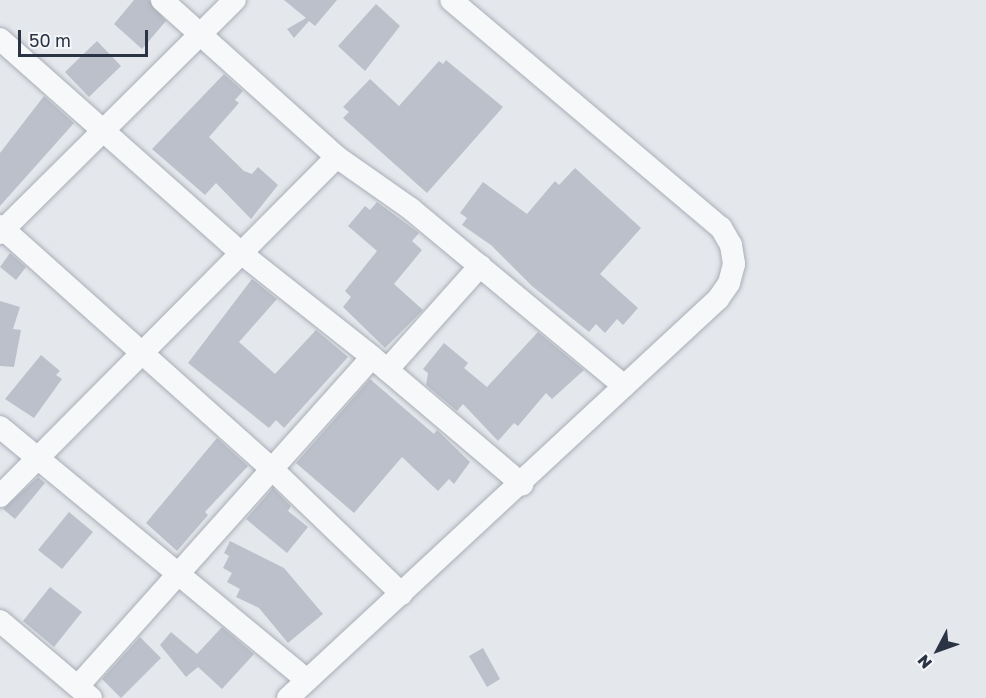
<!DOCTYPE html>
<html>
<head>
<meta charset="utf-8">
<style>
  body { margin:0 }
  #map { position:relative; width:986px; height:698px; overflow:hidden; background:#e4e7ec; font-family:"Golos Text",sans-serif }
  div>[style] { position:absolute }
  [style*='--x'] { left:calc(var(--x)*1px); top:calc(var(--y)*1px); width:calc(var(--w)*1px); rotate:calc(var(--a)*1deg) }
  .building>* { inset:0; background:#bbc0ca }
  .roads { filter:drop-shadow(0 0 2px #a9aeb7) drop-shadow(0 0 2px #a9aeb7) }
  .minor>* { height:22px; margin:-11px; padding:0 11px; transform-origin:11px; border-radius:11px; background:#f7f8fa }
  span { translate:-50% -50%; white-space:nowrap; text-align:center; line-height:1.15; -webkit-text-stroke:4.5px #f4f6f9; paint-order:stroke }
  .north { position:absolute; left:908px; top:620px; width:60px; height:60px; -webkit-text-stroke:4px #f4f6f9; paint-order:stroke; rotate:229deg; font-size:16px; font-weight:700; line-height:24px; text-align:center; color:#2b3445 }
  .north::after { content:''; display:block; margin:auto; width:21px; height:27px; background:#2b3445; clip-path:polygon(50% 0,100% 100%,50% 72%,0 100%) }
  .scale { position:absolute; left:18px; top:30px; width:130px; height:27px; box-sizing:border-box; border:3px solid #2b3445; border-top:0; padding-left:8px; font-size:18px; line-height:21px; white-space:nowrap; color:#2b3445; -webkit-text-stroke:4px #f4f6f9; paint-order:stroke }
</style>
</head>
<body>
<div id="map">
  <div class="building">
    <div style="clip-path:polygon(134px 0,149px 0,166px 21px,142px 49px,114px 24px)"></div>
    <div style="clip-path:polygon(284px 0,337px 0,315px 26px,309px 21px,294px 38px,287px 29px,306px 18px)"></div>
    <div style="clip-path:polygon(376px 4px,400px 26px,365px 71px,338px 46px)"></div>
    <div style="clip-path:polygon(97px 41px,121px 66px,89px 97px,65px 72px)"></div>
    <div style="clip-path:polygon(446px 60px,503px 107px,427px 193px,343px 118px,349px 112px,343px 107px,370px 79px,399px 106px,439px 61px,443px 64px)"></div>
    <div style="clip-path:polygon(224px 74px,243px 91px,235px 100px,239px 103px,209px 137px,244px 171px,252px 174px,258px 167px,278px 185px,251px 219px,216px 183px,205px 195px,152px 149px)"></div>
    <div style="clip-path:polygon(44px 96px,74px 123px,0 206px,0 153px)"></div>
    <div style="clip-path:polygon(575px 168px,641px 228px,600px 274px,638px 308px,623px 325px,617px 319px,605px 333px,596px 324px,589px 332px,532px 286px,491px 245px,462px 225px,467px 218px,460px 213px,483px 182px,527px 214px,555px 181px,559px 185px)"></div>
    <div style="clip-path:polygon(377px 202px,419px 233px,412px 241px,422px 250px,394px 284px,423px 310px,385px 348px,343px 307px,351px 297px,345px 291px,377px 251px,348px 226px,365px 206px,370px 210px)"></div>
    <div style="clip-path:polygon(10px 253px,26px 267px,16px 280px,0 267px)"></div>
    <div style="clip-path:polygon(252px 279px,277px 299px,239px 342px,275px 374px,316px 330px,348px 357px,284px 428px,276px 420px,269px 428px,188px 363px)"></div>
    <div style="clip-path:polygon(0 301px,20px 307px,13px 329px,21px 330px,14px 367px,0 366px)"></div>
    <div style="clip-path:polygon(538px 332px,584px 370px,552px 399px,546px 393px,518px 426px,514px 423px,498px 441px,463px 404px,457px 411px,426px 385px,428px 373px,423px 369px,444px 343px,468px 363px,464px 368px,487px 387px)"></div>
    <div style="clip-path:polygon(41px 355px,60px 371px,56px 375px,62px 379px,34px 418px,5px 399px)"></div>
    <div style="clip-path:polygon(370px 379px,434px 434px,437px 430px,470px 462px,454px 484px,449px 479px,438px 491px,402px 457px,354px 513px,296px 463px)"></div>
    <div style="clip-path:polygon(217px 438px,248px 466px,205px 512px,208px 515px,177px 551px,146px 523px)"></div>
    <div style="clip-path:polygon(38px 477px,45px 483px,15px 519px,3px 509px)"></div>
    <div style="clip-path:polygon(273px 488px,291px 506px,288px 511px,308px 527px,287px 553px,246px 519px)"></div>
    <div style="clip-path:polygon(69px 512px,93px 532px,62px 569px,38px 550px)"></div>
    <div style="clip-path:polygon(230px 541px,284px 568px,323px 614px,288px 643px,259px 608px,236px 597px,240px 589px,227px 582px,232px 573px,223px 568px,229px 556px,224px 553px)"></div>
    <div style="clip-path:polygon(50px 587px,82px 612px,54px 647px,23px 621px)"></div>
    <div style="clip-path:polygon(222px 627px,254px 654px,222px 689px,198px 667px,186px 677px,160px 645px,171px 632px,197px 654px)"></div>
    <div style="clip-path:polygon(140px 637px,161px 658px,121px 698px,102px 679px)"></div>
    <div style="clip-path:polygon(483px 648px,500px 679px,487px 687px,469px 656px)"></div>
  </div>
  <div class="roads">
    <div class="minor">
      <div style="--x:162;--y:0;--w:235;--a:41.9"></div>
      <div style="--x:337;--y:157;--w:90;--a:35.1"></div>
      <div style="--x:411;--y:209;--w:277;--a:39.7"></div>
      <div style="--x:0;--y:39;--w:322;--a:41.6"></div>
      <div style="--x:241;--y:253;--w:167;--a:38.4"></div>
      <div style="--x:372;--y:357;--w:197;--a:40.3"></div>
      <div style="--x:0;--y:226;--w:365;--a:41.8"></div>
      <div style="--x:272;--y:469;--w:180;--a:43.9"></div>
      <div style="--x:0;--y:233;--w:331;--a:-44.8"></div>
      <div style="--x:387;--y:370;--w:140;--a:-48.2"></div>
      <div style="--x:0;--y:427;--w:398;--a:39.5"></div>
      <div style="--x:0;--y:496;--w:478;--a:-45.2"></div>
      <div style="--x:0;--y:621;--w:119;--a:40.2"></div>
      <div style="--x:78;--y:686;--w:441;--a:-48.2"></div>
      <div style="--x:288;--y:698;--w:587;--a:-42.86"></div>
      <div style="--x:718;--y:299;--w:19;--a:-55"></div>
      <div style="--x:729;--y:283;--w:20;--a:-75"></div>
      <div style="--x:734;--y:264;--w:19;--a:-99"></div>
      <div style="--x:731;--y:245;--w:20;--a:-120"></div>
      <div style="--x:721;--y:228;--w:353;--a:-139.8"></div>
    </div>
  </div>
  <div class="north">N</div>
  <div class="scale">50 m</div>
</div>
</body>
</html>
